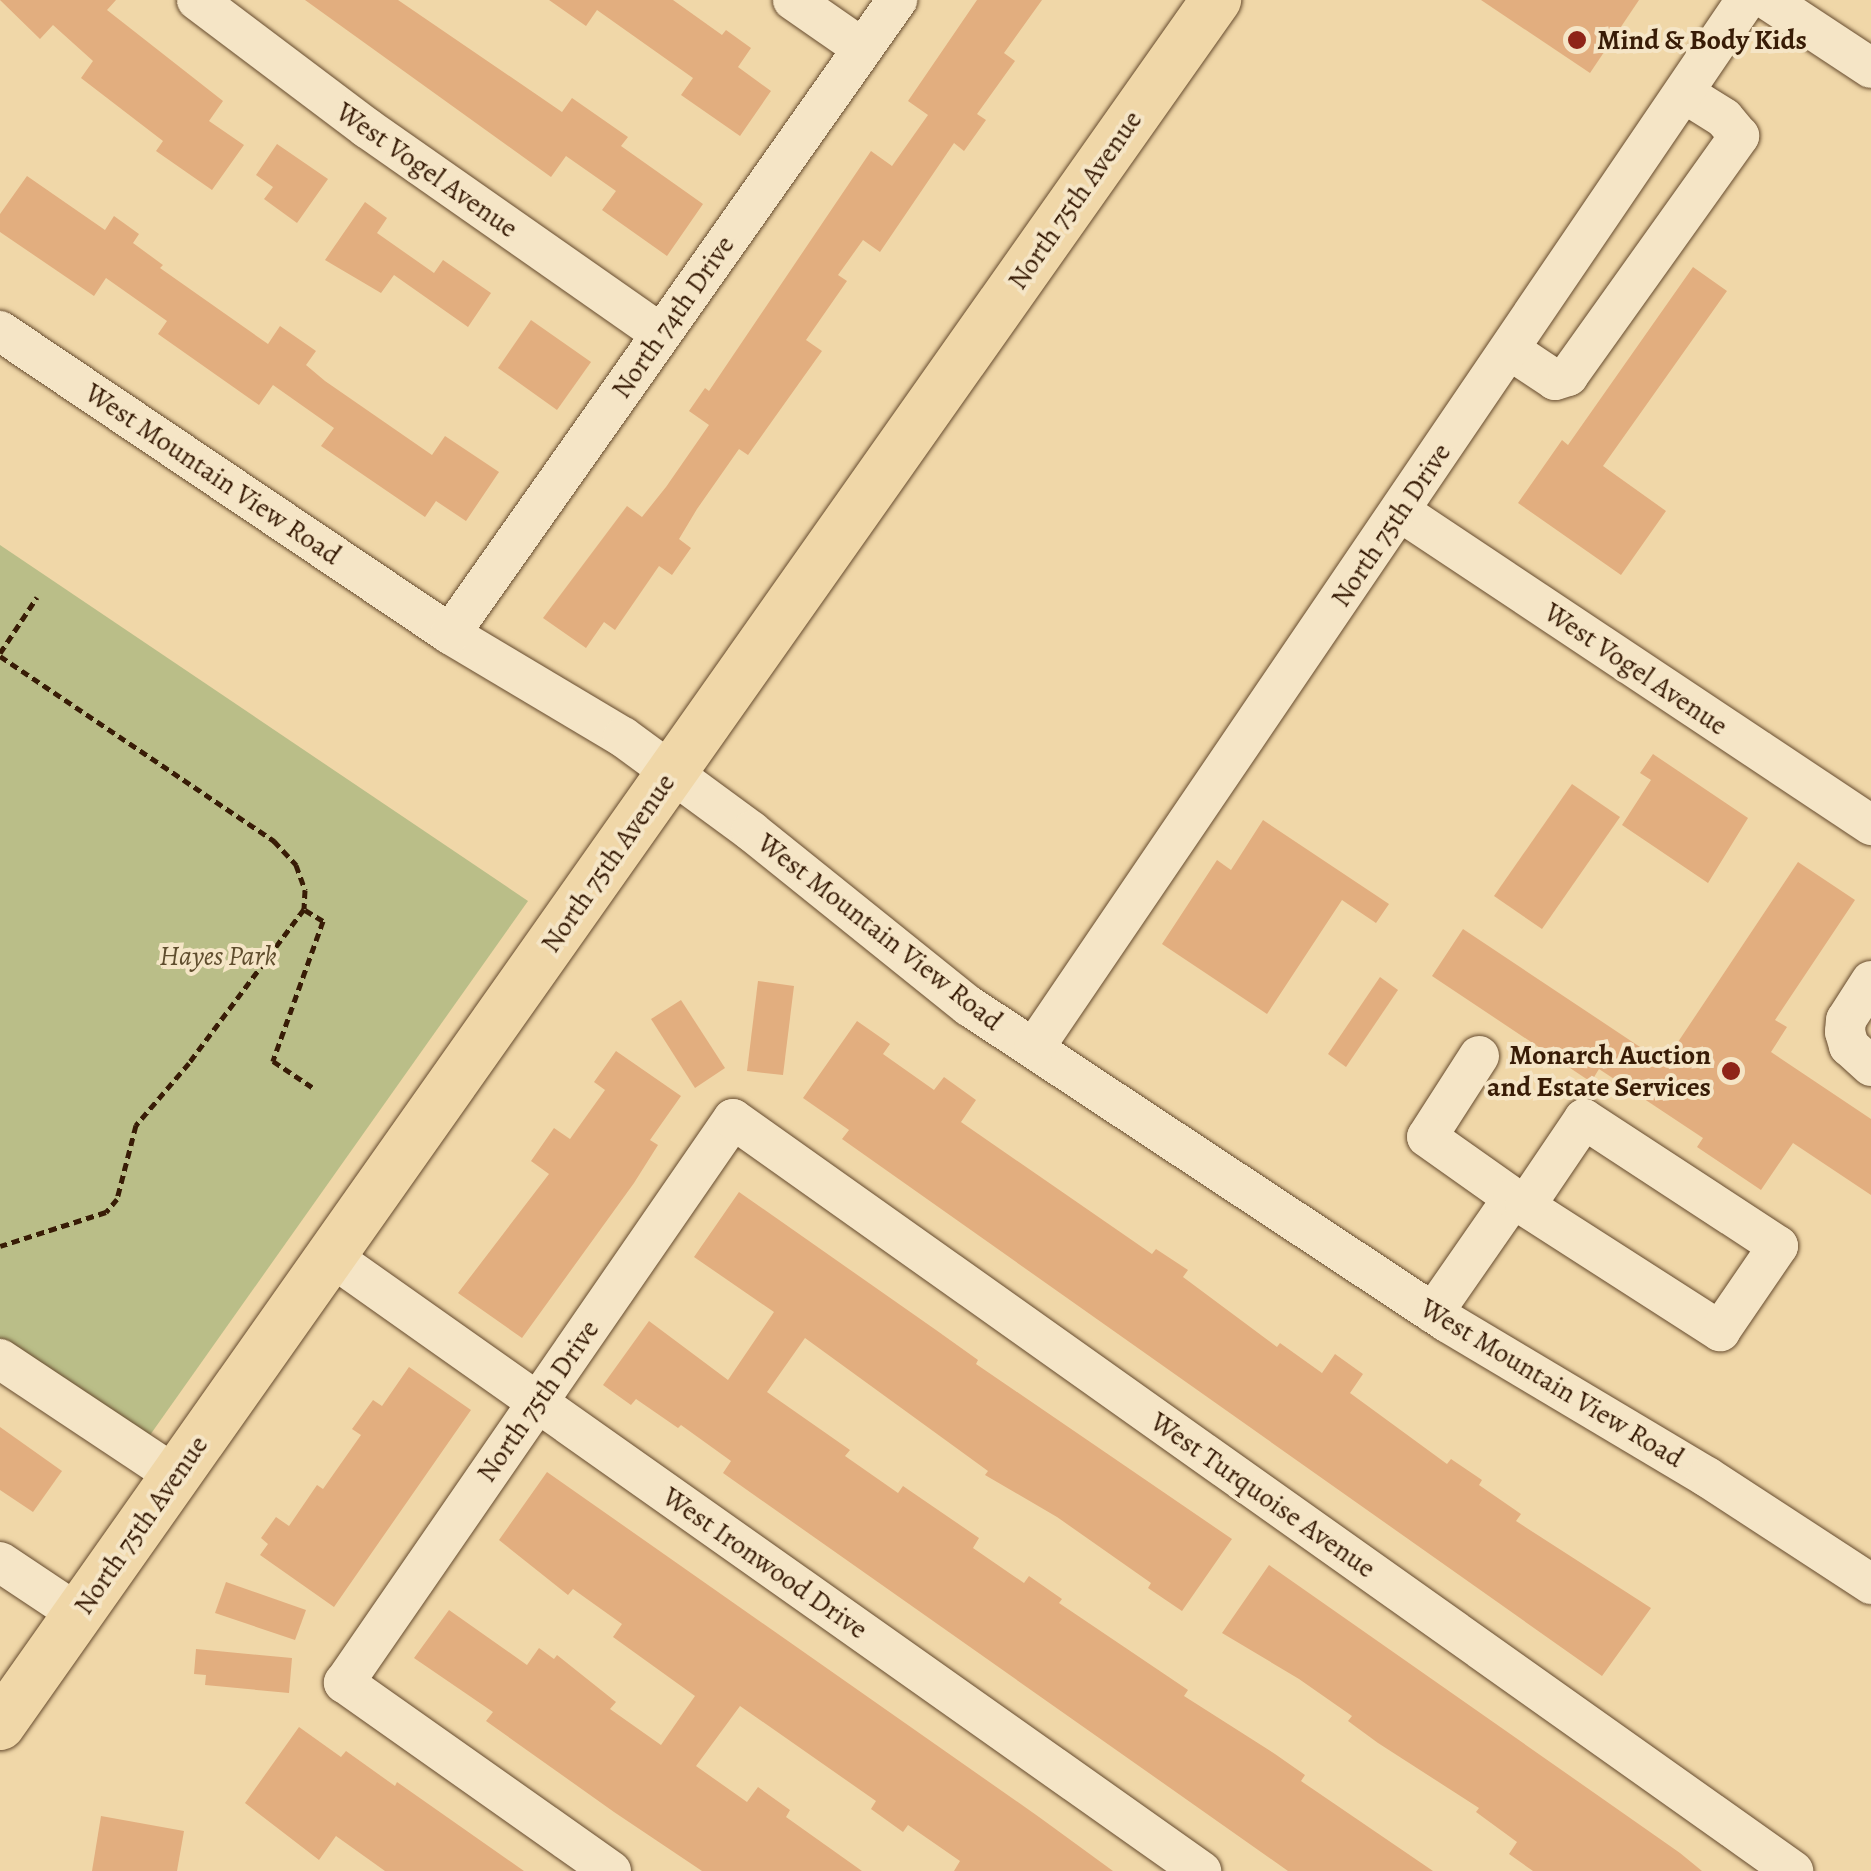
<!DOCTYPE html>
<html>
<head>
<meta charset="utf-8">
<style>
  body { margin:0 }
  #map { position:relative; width:1871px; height:1871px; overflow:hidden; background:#f0d7a8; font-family:Alegreya,serif }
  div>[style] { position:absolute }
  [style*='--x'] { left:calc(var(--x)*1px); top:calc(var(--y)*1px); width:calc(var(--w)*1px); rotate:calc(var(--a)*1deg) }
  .green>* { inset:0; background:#babe88 }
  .building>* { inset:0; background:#e2ae7f }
  .path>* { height:5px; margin-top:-2.5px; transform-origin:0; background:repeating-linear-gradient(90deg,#381c06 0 8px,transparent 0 13px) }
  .roads { filter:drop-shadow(0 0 2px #664b2e) drop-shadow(0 0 2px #664b2e) }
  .minor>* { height:40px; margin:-20px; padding:0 20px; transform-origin:20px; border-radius:20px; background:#f5e5c6 }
  .major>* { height:50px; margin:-25px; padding:0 25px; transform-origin:25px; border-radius:25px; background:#f0d7a8 }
  .dots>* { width:28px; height:28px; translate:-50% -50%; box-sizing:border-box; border:5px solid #f5e5c6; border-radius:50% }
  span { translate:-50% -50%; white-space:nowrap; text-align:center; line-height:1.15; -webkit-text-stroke:8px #f5e5c6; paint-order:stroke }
  .poi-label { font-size:28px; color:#381c06; font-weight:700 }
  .left { translate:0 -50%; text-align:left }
  .right { translate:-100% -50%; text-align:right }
  .street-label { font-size:28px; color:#381c06 }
  .park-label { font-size:28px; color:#5f4d2d; font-style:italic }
</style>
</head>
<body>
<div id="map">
  <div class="green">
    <div style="clip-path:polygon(0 545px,528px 901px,143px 1445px,0 1349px)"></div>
  </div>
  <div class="building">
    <div style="clip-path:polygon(0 0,116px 0,107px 10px,223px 101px,209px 121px,244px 145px,212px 190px,156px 151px,163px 141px,81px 78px,93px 61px,53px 25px,40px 39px)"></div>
    <div style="clip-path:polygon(305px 0,398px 0,562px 112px,572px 98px,628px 137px,621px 146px,703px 204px,667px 256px,602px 210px,616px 191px,566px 156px,551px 177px)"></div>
    <div style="clip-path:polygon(549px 0,673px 0,722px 35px,726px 30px,751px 48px,738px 67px,771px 91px,740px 136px,681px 95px,693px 78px,597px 10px,586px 26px)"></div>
    <div style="clip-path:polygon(977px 0,1042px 0,1004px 53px,1015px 61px,977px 114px,986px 120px,964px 151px,954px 143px,880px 252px,863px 240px,838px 275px,847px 281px,806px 340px,822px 351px,748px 455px,739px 449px,697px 509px,679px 539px,691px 548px,672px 575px,659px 566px,615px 630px,604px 622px,586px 648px,543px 618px,627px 506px,642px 517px,666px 487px,709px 425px,689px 411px,705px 388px,709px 391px,871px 151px,892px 166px,928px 115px,908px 101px)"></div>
    <div style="clip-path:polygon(1481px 0,1639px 0,1590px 73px)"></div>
    <div style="clip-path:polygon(277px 144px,328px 179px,297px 223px,264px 199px,273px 187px,256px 175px)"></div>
    <div style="clip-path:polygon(27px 176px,105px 230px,114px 216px,139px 234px,133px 243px,163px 265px,160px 268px,268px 344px,280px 326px,316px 351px,306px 365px,325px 381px,432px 455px,445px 436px,499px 472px,466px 521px,436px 501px,425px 517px,321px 446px,334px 428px,273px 385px,259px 405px,158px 334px,167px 321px,106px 278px,94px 296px,0 232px,0 214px)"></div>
    <div style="clip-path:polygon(365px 202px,387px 218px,377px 233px,434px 273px,443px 260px,491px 293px,468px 327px,394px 275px,381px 293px,325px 260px)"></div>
    <div style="clip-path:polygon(1693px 267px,1727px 291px,1603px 466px,1666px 511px,1621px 575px,1518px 503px,1562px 440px,1568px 445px)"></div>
    <div style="clip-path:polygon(531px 320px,591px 362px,557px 410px,498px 368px)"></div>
    <div style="clip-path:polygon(1653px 754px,1748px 818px,1708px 883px,1622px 825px,1651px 780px,1640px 773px)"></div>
    <div style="clip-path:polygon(1572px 784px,1620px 817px,1542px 929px,1494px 896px)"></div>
    <div style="clip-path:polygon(1263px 820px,1389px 904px,1376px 923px,1342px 900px,1267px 1014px,1162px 944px,1217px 860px,1231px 870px)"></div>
    <div style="clip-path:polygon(1798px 862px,1855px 900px,1775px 1020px,1787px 1027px,1771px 1052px,1871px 1119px,1871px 1195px,1793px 1143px,1761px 1190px,1697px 1147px,1703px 1138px,1599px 1069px,1591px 1082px,1432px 976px,1463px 929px,1664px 1063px)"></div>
    <div style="clip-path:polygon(1380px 977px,1398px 990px,1346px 1067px,1328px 1054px)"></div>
    <div style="clip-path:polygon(758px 981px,794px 986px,783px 1075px,747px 1071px)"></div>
    <div style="clip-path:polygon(681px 1000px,725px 1068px,695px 1088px,651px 1019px)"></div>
    <div style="clip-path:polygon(857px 1021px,890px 1044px,883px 1054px,934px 1090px,944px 1077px,976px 1100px,961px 1122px,1152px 1254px,1156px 1249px,1188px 1270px,1183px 1277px,1277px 1347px,1280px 1343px,1322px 1373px,1335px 1354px,1363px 1374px,1350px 1393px,1447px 1464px,1451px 1459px,1482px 1480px,1479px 1485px,1521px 1514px,1516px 1521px,1651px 1608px,1602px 1676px,842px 1139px,849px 1130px,803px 1098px)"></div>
    <div style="clip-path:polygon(616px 1051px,681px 1096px,650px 1140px,658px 1145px,634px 1183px,522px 1338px,458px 1293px,549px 1174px,531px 1161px,554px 1128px,570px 1139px,605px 1090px,594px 1082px)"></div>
    <div style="clip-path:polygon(739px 1192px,936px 1330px,978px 1360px,976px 1364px,1232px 1539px,1182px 1611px,1148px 1588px,1151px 1583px,1057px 1517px,985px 1475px,988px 1471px,805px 1338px,767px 1392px,850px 1450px,845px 1456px,898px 1493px,903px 1486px,979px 1538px,973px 1548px,1024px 1583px,1029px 1576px,1062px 1599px,1059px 1603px,1188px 1690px,1184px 1696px,1275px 1754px,1305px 1775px,1301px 1781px,1433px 1871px,1288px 1871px,723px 1473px,731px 1461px,681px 1425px,678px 1428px,636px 1399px,631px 1405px,603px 1385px,649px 1321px,728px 1380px,774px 1312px,694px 1257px)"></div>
    <div style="clip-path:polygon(409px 1367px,471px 1410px,334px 1607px,260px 1555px,268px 1544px,261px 1538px,276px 1517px,289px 1526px,317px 1485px,323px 1489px,361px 1435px,352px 1429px,373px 1400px,382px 1406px)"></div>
    <div style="clip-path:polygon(0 1427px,62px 1471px,33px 1512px,0 1490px)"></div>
    <div style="clip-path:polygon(547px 1472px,1039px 1817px,1113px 1871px,954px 1871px,960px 1861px,908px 1825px,903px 1832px,871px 1809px,876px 1801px,740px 1706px,696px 1766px,747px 1802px,758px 1787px,790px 1810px,786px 1817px,862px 1871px,702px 1871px,614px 1812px,486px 1721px,493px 1712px,414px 1658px,449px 1610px,527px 1665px,539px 1648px,554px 1659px,557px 1655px,616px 1702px,610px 1709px,661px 1745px,695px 1696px,613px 1637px,622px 1624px,573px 1589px,568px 1595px,499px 1540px)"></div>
    <div style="clip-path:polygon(1269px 1565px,1680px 1853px,1702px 1871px,1533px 1871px,1509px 1854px,1517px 1842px,1476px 1812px,1479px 1808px,1378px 1743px,1348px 1721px,1352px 1716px,1299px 1679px,1222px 1633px)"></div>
    <div style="clip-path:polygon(226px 1582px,306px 1610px,295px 1640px,215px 1613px)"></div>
    <div style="clip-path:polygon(196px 1649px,292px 1658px,289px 1693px,205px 1685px,206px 1675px,194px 1674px)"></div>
    <div style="clip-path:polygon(299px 1727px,341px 1757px,346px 1751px,395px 1786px,397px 1782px,524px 1871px,385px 1871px,336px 1836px,319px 1860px,245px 1803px)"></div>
    <div style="clip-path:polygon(101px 1816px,184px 1831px,177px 1871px,92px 1871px)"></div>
  </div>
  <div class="path">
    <div style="--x:0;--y:653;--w:67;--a:-56.5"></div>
    <div style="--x:0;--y:656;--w:331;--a:34"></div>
    <div style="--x:274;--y:841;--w:33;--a:47"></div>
    <div style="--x:296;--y:865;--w:27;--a:70"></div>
    <div style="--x:305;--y:890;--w:19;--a:93"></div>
    <div style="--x:304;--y:909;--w:192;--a:126.8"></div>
    <div style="--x:189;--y:1063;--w:82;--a:130.5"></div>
    <div style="--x:136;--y:1125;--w:76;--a:104.4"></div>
    <div style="--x:117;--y:1199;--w:17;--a:130"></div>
    <div style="--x:106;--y:1212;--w:111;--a:162.2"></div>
    <div style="--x:305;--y:910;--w:21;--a:31"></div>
    <div style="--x:323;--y:921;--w:149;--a:109.7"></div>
    <div style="--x:273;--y:1061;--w:47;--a:33.7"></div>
  </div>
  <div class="roads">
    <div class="minor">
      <div style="--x:197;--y:0;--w:213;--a:37"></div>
      <div style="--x:367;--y:128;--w:359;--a:35"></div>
      <div style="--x:793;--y:0;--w:84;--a:34.8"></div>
      <div style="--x:1768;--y:0;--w:123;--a:33.4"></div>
      <div style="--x:0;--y:331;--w:543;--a:33.95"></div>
      <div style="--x:450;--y:634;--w:201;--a:30.8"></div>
      <div style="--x:623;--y:737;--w:159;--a:36.3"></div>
      <div style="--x:751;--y:831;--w:280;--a:38.8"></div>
      <div style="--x:969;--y:1006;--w:573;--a:33.47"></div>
      <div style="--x:1447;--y:1322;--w:303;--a:30.8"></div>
      <div style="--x:1707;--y:1477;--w:196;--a:33.1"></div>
      <div style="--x:1510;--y:350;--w:54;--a:33.7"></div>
      <div style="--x:1555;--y:380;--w:14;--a:-17"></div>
      <div style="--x:1568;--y:376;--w:295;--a:-54.5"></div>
      <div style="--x:1739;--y:136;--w:23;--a:-130"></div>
      <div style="--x:1724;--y:118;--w:47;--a:-148"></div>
      <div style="--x:1401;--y:512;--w:565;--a:33.66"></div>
      <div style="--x:450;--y:634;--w:776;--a:-54.81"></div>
      <div style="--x:1871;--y:981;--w:46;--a:122.7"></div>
      <div style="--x:1846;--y:1020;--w:12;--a:95"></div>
      <div style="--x:1845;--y:1032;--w:15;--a:74"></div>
      <div style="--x:1849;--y:1046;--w:30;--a:42"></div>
      <div style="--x:1034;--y:1048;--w:1267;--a:-55.81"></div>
      <div style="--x:1479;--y:1056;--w:96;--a:122.7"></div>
      <div style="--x:1427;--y:1137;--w:105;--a:35.3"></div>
      <div style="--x:329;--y:1255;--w:1068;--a:35.24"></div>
      <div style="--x:1433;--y:1313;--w:140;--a:-55.2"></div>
      <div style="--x:1513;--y:1198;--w:14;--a:34"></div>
      <div style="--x:1525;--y:1206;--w:232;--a:32.7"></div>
      <div style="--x:1720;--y:1331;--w:103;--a:-55.7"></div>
      <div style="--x:1778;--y:1246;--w:232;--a:-146.8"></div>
      <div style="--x:1584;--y:1119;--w:105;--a:124.1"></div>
      <div style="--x:0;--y:1359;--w:211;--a:33.6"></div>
      <div style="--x:0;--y:1562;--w:94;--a:33.7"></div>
      <div style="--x:611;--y:1871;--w:327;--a:-144.8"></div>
      <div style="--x:344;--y:1683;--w:685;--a:-55.41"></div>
      <div style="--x:733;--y:1119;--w:1300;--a:35.35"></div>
    </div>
    <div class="major">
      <div style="--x:0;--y:1725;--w:2111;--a:-54.82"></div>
    </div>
  </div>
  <div class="dots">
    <div style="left:1577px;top:40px;background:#8f2418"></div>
    <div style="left:1731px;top:1071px;background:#8f2418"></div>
  </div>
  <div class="poi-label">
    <span class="left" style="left:1597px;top:40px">Mind &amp; Body Kids</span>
    <span class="right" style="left:1711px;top:1071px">Monarch Auction<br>and Estate Services</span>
  </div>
  <div class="street-label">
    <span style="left:427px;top:170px;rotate:35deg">West Vogel Avenue</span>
    <span style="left:1075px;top:200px;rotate:-55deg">North 75th Avenue</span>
    <span style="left:673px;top:317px;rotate:-55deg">North 74th Drive</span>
    <span style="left:213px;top:474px;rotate:34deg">West Mountain View Road</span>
    <span style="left:1391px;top:525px;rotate:-56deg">North 75th Drive</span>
    <span style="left:1636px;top:669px;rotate:34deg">West Vogel Avenue</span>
    <span style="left:608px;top:863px;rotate:-55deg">North 75th Avenue</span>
    <span style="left:880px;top:932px;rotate:38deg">West Mountain View Road</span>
    <span style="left:1552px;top:1383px;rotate:31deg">West Mountain View Road</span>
    <span style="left:538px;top:1401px;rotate:-55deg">North 75th Drive</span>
    <span style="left:1263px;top:1495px;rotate:35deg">West Turquoise Avenue</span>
    <span style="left:141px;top:1525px;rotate:-55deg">North 75th Avenue</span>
    <span style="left:765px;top:1563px;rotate:35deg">West Ironwood Drive</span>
  </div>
  <div class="park-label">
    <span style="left:218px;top:956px">Hayes Park</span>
  </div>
</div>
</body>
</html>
